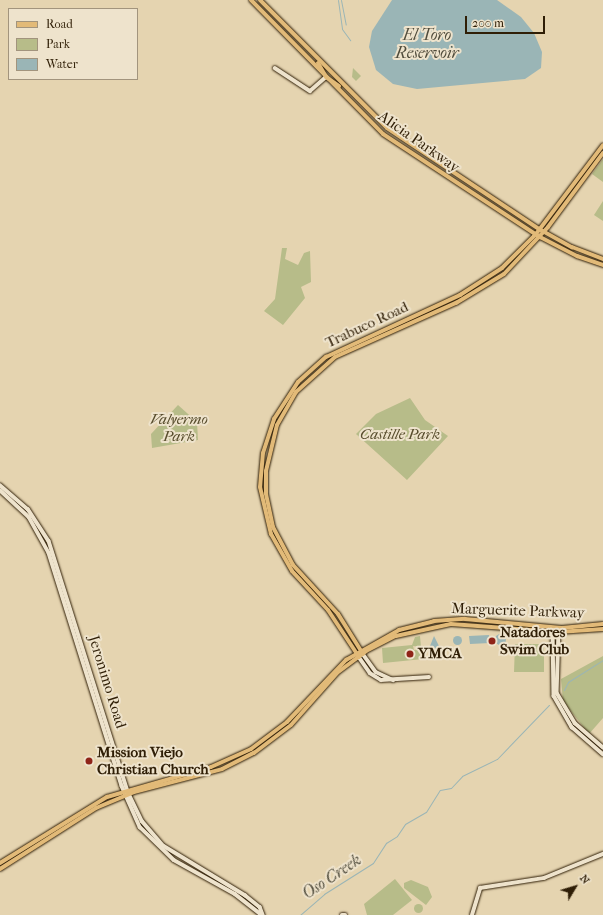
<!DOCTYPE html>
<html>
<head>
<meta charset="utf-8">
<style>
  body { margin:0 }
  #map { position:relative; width:603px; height:915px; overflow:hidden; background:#e5d4b0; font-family:"IM FELL French Canon",serif }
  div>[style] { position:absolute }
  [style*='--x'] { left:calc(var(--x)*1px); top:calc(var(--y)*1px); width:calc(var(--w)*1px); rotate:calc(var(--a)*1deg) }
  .green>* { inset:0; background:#b7bc89 }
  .round { border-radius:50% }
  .water>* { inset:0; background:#9ab5b6 }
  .stream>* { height:1px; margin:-0.5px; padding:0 0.5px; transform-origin:0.5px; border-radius:0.5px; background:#9ab5b6 }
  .roads { filter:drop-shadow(0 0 1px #2f1e06) drop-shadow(0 0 1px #2f1e06) }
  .secondary>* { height:3.5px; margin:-1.75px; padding:0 1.75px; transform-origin:1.75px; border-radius:1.75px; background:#eee3cc }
  .primary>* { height:4px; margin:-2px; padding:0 2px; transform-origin:2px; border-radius:2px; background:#e2ba78 }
  .dots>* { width:11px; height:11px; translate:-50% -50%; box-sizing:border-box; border:2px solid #eee3cc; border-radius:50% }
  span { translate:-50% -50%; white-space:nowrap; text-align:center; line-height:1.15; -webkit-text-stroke:4px #eee3cc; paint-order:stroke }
  .street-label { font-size:15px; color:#2f1e06 }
  .park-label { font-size:15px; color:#584d2d; font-style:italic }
  .poi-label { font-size:15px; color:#2f1e06; font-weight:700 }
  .left { translate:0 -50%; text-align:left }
  .water-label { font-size:16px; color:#4f4b3b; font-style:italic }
  .legend { position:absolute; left:8px; top:8px; width:130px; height:72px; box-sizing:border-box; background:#eee3cc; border:1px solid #a2947d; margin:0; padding:5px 7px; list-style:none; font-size:12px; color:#2f1e06 }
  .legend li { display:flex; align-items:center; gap:8px; height:20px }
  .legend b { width:20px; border:1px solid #a2947d }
  .north { position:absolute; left:555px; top:867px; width:40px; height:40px; -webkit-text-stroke:3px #eee3cc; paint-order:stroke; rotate:52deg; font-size:11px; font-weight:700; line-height:16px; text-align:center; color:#2f1e06 }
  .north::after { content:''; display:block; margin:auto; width:14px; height:18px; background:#2f1e06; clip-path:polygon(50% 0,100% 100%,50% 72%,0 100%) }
  .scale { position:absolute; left:465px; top:16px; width:80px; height:18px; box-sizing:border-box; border:2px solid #2f1e06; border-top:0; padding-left:5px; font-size:12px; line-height:14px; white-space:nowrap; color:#2f1e06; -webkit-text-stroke:3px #eee3cc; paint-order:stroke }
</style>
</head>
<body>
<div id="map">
  <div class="green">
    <div style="clip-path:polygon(353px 68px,361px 76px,356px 81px,352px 77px)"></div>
    <div style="clip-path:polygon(603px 159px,603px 182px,592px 174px)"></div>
    <div style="clip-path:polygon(603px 201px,603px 221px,594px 215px)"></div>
    <div style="clip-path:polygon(282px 248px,287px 248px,285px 259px,298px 265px,304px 253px,310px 251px,311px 282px,301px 287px,305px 298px,283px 325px,264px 311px,275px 299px)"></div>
    <div style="clip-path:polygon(410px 398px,425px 420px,448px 436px,407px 480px,356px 434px,376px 414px)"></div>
    <div style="clip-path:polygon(178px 405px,197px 422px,198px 440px,152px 448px,151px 434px)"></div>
    <div style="clip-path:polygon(420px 636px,421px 647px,413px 646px,414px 650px,422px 649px,423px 659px,383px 663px,382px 648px,412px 645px,415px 637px)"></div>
    <div style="clip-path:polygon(515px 644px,544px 644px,544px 672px,514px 672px)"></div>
    <div style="clip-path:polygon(603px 656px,603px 718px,589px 734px,563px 701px,561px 679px)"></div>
    <div style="clip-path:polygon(395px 879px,412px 900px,393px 915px,367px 915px,364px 904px)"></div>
    <div style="clip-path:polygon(411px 880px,428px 887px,432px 897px,426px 905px,404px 888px,404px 883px)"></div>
    <div class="round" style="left:413.5px;top:903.5px;width:9px;height:9px"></div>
  </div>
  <div class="water">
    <div style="clip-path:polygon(392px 0,497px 0,521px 17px,534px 33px,542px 52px,541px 68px,525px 79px,417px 89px,393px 84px,376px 70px,369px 47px,372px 31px)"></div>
    <div class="round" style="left:494.5px;top:633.5px;width:11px;height:11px"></div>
    <div style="clip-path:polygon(489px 635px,490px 643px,470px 644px,469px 636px)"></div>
    <div class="round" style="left:452.5px;top:635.5px;width:9px;height:9px"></div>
    <div style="clip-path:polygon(434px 636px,439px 646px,434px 650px,430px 646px)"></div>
  </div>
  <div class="stream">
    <div style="--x:338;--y:0;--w:29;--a:82"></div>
    <div style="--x:342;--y:29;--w:14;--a:54"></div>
    <div style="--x:341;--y:0;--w:25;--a:79"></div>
    <div style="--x:564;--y:690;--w:9;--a:-63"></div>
    <div style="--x:568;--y:682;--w:41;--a:-32.2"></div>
    <div style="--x:300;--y:915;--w:32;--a:-41"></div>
    <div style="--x:324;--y:894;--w:58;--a:-32.3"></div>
    <div style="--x:373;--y:863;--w:24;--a:-57"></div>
    <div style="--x:386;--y:843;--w:13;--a:-32"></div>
    <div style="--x:397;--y:836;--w:14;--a:-56"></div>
    <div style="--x:405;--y:824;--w:24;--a:-30"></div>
    <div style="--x:426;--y:812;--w:26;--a:-58"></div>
    <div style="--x:440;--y:790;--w:11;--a:-10"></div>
    <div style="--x:451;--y:788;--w:16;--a:-47"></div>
    <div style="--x:462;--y:776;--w:39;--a:-26"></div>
    <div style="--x:497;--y:759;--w:75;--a:-46.1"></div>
  </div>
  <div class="roads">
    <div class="secondary">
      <div style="--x:275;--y:68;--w:42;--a:33.3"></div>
      <div style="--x:310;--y:91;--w:21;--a:-41"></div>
      <div style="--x:0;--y:485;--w:37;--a:41"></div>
      <div style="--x:28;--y:509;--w:38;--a:57"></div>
      <div style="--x:49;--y:541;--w:265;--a:72.5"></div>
      <div style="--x:129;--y:794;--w:30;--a:64"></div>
      <div style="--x:142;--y:821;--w:33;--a:49"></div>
      <div style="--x:164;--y:846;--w:95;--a:31.2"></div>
      <div style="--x:245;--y:895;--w:19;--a:39"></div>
      <div style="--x:260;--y:907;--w:9;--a:69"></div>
      <div style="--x:0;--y:490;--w:40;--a:43"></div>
      <div style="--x:29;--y:517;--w:41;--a:60.9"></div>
      <div style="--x:49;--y:553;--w:244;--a:72.6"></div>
      <div style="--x:122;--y:786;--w:45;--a:66.3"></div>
      <div style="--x:140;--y:827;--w:47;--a:44.1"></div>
      <div style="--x:174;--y:860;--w:70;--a:29.1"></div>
      <div style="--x:235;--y:894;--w:34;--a:38"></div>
      <div style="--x:553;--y:628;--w:68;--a:89.2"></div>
      <div style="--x:554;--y:696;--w:36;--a:60"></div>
      <div style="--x:572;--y:727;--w:41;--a:41.1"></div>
      <div style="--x:559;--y:631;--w:62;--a:91.8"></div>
      <div style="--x:557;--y:693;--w:35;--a:59"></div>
      <div style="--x:575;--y:723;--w:37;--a:41"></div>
      <div style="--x:363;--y:654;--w:22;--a:54"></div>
      <div style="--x:376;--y:672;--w:19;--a:25"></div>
      <div style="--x:359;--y:657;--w:19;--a:55"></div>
      <div style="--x:370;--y:673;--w:13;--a:32"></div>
      <div style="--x:381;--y:680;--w:48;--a:-3.6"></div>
      <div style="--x:342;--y:915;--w:3;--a:0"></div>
      <div style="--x:472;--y:915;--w:28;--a:-73"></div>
      <div style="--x:480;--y:888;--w:65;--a:-8.9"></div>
      <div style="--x:544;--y:878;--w:64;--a:-22.1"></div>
    </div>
    <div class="primary">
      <div style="--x:251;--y:0;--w:188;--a:45.4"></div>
      <div style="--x:383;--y:134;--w:188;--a:33.3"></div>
      <div style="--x:540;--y:237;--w:42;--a:27.2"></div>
      <div style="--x:577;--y:256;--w:28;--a:19"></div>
      <div style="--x:260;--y:0;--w:180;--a:45.2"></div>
      <div style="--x:387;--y:128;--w:182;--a:33.6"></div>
      <div style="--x:539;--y:229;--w:38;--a:29"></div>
      <div style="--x:572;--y:247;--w:33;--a:21"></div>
      <div style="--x:318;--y:63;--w:16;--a:60"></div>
      <div style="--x:326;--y:77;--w:16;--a:35"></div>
      <div style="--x:363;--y:654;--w:47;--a:-122"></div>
      <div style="--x:338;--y:614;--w:67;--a:-132.6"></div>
      <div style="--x:293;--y:565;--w:43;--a:-117.8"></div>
      <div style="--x:273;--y:527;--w:35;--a:-102"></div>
      <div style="--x:266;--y:493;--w:22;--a:-90"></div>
      <div style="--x:266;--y:471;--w:47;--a:-76.6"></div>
      <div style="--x:277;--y:425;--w:38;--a:-60"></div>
      <div style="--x:296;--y:392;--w:52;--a:-41.9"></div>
      <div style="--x:335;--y:357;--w:133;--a:-24.1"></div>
      <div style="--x:456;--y:303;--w:56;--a:-31.1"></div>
      <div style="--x:504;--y:274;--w:64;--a:-46.9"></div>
      <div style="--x:548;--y:227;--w:92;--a:-53.4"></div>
      <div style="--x:359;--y:657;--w:56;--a:-123.4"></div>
      <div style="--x:328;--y:610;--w:53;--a:-132.7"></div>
      <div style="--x:292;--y:571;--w:43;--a:-119.6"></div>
      <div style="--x:271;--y:534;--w:48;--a:-103.2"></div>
      <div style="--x:260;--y:487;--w:34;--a:-85"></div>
      <div style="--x:263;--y:453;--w:36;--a:-72"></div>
      <div style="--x:274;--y:419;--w:44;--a:-57"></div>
      <div style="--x:298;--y:382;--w:38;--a:-42"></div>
      <div style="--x:326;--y:357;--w:148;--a:-24.8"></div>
      <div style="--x:460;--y:295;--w:50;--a:-32.7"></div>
      <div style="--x:502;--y:268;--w:48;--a:-45"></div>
      <div style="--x:536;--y:234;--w:111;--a:-53"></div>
      <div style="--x:0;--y:863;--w:126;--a:-31.7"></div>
      <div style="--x:107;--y:797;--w:108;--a:-16.1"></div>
      <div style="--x:211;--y:767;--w:44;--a:-24.2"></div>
      <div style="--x:251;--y:749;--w:45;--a:-36.9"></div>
      <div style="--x:287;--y:722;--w:86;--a:-46.4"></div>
      <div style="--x:346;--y:660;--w:61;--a:-29.5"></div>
      <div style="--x:399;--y:630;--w:36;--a:-14"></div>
      <div style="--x:434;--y:621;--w:31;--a:-4"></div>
      <div style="--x:465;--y:619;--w:97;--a:5.3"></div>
      <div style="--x:562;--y:628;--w:41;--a:-5.6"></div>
      <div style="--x:0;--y:869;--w:114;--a:-32.4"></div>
      <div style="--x:96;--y:808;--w:41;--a:-22.8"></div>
      <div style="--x:134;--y:792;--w:91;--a:-14.6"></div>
      <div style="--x:222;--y:769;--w:36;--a:-27"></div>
      <div style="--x:254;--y:753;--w:46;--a:-37.1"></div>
      <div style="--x:291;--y:725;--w:69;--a:-48.5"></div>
      <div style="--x:337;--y:673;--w:36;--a:-37"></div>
      <div style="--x:366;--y:651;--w:34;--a:-27"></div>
      <div style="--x:396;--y:636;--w:56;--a:-12.3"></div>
      <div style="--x:451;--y:624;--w:107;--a:4.3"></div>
      <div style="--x:558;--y:632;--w:45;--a:-3.8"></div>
    </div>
  </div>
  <div class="dots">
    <div style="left:492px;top:641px;background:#8f2418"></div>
    <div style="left:410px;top:654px;background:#8f2418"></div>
    <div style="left:89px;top:761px;background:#8f2418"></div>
  </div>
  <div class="street-label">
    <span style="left:419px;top:142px;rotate:35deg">Alicia Parkway</span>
    <span style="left:367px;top:325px;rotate:-25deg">Trabuco Road</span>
    <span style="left:518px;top:611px;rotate:2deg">Marguerite Parkway</span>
    <span style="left:107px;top:682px;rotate:73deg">Jeronimo Road</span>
  </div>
  <div class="park-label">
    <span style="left:179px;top:428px">Valyermo<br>Park</span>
    <span style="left:400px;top:435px">Castille Park</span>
  </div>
  <div class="poi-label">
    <span class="left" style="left:500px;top:641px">Natadores<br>Swim Club</span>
    <span class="left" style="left:418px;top:654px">YMCA</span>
    <span class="left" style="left:97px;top:761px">Mission Viejo<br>Christian Church</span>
  </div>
  <div class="water-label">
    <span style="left:427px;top:44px">El Toro<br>Reservoir</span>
    <span style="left:332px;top:877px;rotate:-34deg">Oso Creek</span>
  </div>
  <ul class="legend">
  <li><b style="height:5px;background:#e2ba78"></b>Road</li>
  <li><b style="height:11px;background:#b7bc89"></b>Park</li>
  <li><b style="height:11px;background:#9ab5b6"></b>Water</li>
  </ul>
  <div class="north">N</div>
  <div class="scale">200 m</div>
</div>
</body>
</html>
